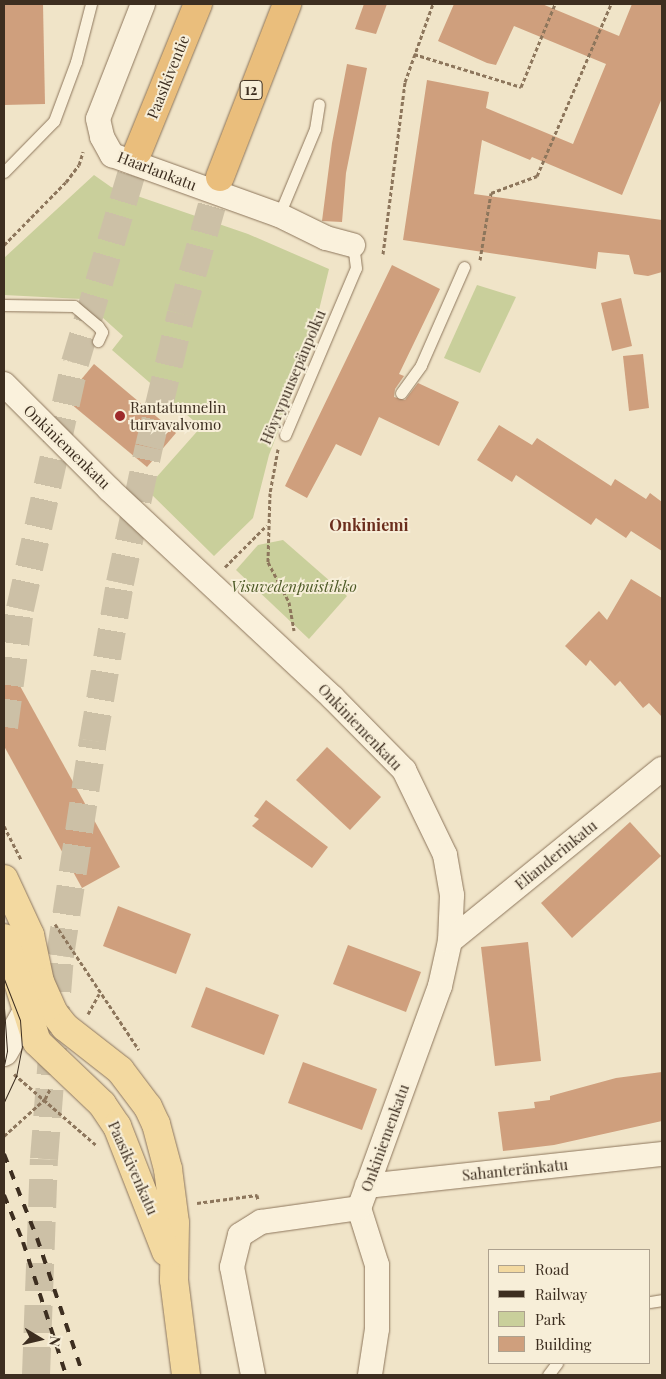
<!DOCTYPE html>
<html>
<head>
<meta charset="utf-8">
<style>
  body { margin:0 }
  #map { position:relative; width:666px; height:1379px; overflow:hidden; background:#f0e4c8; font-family:"Playfair Display",serif }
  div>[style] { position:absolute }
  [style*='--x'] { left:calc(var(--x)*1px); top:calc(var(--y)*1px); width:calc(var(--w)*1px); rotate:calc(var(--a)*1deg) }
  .green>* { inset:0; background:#c9cf9b }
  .building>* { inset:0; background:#cf9f7d }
  .trunk-tunnel>* { height:28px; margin-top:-14px; transform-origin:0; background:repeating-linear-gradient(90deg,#ccc0a6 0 28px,transparent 0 42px) }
  .path>* { height:3px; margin-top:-1.5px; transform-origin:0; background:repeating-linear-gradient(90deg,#8d765c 0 4px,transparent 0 6.5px) }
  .roads { filter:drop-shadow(0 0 1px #8d765c) drop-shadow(0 0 1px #8d765c) }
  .service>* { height:11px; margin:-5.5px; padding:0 5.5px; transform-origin:5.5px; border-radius:5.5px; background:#faf1dc }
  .minor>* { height:24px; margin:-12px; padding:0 12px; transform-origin:12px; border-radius:12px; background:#faf1dc }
  .secondary>* { height:28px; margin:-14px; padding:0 14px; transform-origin:14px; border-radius:14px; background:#faf1dc }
  .primary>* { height:28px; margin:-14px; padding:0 14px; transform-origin:14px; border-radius:14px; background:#f3d9a0 }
  .trunk>* { height:28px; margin:-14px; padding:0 14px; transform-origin:14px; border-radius:14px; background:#eabe7c }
  .tram>* { height:1px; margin:-0.5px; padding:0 0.5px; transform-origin:0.5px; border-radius:0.5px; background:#3d2e20 }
  .rail>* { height:4px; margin-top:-2px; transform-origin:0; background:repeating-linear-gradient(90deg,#3d2e20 0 9px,transparent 0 18px) }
  .dots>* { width:14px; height:14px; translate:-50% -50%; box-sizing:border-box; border:2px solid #f7eed8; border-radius:50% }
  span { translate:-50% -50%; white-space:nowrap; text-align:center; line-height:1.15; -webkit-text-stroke:4px #f7eed8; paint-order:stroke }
  .shield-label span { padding:1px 4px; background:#f7eed8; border:1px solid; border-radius:4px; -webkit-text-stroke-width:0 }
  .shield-label { font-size:14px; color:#3d2e20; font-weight:700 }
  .street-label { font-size:15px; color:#3d2e20 }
  .poi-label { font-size:15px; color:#3d2e20 }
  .left { translate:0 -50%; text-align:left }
  .park-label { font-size:15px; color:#4d5a26; font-style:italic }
  .neighbourhood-label { font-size:16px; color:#6b2e1e; font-weight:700 }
  .frame { position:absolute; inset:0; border:5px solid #3d2e20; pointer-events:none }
  .legend { position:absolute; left:488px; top:1249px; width:162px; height:115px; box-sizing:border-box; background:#f7eed8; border:1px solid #ada18e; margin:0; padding:6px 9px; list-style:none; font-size:15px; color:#3d2e20 }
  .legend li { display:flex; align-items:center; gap:10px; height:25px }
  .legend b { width:25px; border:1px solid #ada18e }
  .north { position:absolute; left:15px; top:1314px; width:50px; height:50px; -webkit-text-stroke:4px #f7eed8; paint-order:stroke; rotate:99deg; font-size:14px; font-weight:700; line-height:20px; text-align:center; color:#3d2e20 }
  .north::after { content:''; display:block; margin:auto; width:18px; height:22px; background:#3d2e20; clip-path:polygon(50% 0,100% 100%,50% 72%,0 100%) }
</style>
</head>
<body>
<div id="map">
  <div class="green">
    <div style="clip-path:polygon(94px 175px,111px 187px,248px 234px,329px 269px,308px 355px,269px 455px,253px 518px,214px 556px,146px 489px,201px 427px,112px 350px,123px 336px,82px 299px,4px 295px,4px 258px)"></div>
    <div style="clip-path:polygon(477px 285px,516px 297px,480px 373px,444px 358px)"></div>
    <div style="clip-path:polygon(283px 540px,347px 596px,309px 639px,236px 570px,258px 545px)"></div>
  </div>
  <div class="building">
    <div style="clip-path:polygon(4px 4px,43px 4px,45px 104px,4px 105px)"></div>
    <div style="clip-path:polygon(364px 4px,387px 4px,376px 34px,355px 29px)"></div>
    <div style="clip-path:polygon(454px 4px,542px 4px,619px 36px,632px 4px,662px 4px,662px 98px,622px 195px,532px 157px,530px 160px,482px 140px,474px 194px,662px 220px,662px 272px,648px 276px,634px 274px,629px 255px,598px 252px,596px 269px,403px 240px,427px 80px,489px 92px,486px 108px,573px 144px,606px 64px,514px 26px,496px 65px,487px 63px,438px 41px)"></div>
    <div style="clip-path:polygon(347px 64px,367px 68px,346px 173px,342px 222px,322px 221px,332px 143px)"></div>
    <div style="clip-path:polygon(392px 265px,440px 289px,399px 374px,404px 376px,395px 389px,394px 397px,405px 400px,418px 383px,459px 402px,439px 446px,379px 417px,361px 456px,336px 444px,307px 498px,285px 486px)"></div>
    <div style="clip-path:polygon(621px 298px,632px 346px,612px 351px,601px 303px)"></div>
    <div style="clip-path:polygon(643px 354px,649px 408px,629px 411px,623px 356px)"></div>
    <div style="clip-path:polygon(94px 364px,176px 433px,147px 467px,65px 399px)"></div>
    <div style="clip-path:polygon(499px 425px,532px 445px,537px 438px,611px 486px,615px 479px,646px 499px,650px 493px,662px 502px,662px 551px,631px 531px,626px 538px,596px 518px,591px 525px,516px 475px,512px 482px,477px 460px)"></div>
    <div style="clip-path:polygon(631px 579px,662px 598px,662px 717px,649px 703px,643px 708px,620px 681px,615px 686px,590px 660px,586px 666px,565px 646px,599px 611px,607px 620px)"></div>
    <div style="clip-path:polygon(4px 657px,120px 867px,82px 888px,4px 746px)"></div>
    <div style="clip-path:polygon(327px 747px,381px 797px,350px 830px,296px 780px)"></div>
    <div style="clip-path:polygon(266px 800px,328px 847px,312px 868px,252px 826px,259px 819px,254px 816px)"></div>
    <div style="clip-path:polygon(630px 822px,661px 856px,572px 938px,541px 903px)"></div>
    <div style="clip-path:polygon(118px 906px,191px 934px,176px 974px,103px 946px)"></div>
    <div style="clip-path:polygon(528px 942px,541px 1061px,495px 1066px,481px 947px)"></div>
    <div style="clip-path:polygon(348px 945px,421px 972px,406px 1012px,333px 984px)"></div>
    <div style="clip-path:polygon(206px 987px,279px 1015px,264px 1055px,191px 1027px)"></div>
    <div style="clip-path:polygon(303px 1062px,377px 1089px,362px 1130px,288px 1103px)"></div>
    <div style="clip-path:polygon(662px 1072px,662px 1121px,554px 1145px,503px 1151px,498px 1112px,535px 1108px,534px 1102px,550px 1100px,550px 1096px,616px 1078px)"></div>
  </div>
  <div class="trunk-tunnel">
    <div style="--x:4;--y:727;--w:119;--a:-82.3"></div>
    <div style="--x:20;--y:609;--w:252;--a:-77.4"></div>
    <div style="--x:75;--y:363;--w:221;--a:-73.4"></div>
    <div style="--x:36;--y:1375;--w:216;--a:-87.9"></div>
    <div style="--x:44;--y:1159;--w:204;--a:-85.5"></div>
    <div style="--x:60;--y:956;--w:218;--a:-81.3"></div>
    <div style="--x:93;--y:741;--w:160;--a:-80.3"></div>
    <div style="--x:120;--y:583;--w:139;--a:-78"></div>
    <div style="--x:149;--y:447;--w:137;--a:-76.5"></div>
    <div style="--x:181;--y:314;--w:142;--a:-74.1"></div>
  </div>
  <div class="path">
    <div style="--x:414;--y:54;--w:112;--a:17.1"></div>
    <div style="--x:521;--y:87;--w:90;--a:-67.7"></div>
    <div style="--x:4;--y:245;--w:88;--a:-45.5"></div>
    <div style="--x:66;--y:182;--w:21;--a:-53"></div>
    <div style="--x:79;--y:165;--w:14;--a:-73"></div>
    <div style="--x:383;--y:254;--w:173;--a:-82.7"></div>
    <div style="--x:405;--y:82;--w:83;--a:-70.3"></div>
    <div style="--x:480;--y:260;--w:68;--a:-80.7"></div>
    <div style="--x:491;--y:193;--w:49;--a:-20.3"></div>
    <div style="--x:537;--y:176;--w:187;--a:-66.7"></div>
    <div style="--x:278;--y:449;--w:45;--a:100.3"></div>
    <div style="--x:270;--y:493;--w:69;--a:91.7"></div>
    <div style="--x:268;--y:562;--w:45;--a:62.3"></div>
    <div style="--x:289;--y:602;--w:29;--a:80"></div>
    <div style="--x:225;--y:567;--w:59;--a:-45"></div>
    <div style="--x:4;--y:826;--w:37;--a:63"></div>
    <div style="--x:55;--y:924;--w:151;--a:56.3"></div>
    <div style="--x:88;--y:1014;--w:23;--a:-61"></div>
    <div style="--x:14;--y:1074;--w:108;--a:40.9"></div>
    <div style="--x:4;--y:1136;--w:55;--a:-42.1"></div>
    <div style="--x:45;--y:1099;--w:11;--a:-63"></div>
    <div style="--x:197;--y:1203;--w:61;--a:-7.6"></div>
    <div style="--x:257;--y:1195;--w:5;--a:79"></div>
  </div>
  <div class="roads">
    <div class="service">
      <div style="--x:4;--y:172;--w:71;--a:-45.6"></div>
      <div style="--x:54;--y:121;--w:63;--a:-69.6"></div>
      <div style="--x:76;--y:62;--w:60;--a:-75.5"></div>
      <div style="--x:279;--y:215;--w:93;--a:-67.3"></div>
      <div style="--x:315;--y:129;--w:25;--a:-81"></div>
      <div style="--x:4;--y:305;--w:70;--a:0.8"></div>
      <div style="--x:74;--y:306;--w:31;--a:40"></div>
      <div style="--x:98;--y:326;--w:7;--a:56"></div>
      <div style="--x:102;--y:332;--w:10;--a:114"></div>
      <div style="--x:401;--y:393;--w:34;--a:-54"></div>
      <div style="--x:421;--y:365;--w:107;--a:-66.3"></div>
      <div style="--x:285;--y:435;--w:181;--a:-67"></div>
      <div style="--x:356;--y:268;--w:23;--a:-97"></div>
      <div style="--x:650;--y:1302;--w:12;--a:-9"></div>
      <div style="--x:548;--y:1375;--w:15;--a:-53"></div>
    </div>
    <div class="minor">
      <div style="--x:143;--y:4;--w:123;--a:111.4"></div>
      <div style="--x:98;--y:119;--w:18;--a:77"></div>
      <div style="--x:102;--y:137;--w:21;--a:61"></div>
      <div style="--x:112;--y:155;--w:177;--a:19.8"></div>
      <div style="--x:279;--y:215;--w:52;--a:26.1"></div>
      <div style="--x:326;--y:238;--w:28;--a:15"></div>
      <div style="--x:4;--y:384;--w:150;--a:45"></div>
      <div style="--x:110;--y:490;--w:304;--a:43"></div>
      <div style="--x:332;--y:697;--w:103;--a:45.4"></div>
      <div style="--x:404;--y:770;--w:94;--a:64.2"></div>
      <div style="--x:445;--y:855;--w:41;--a:80.1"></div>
      <div style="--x:452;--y:895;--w:46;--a:92.5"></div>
      <div style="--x:450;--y:941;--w:46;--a:102.5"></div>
      <div style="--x:440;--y:986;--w:236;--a:110"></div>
      <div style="--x:359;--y:1208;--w:60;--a:72.5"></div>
      <div style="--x:377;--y:1265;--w:64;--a:90"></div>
      <div style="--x:377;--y:1329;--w:47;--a:98.7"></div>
      <div style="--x:450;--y:941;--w:273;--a:-39.1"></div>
      <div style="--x:367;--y:1186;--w:297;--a:-6.2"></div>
      <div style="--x:253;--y:1375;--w:110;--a:-101"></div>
      <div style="--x:232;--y:1267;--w:33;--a:-76"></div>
      <div style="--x:240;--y:1235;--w:25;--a:-32"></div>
      <div style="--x:261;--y:1222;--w:99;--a:-8.1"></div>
    </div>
    <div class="secondary">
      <div style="--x:4;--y:1052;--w:45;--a:-60.6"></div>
      <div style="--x:26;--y:1013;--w:22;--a:-77"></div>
    </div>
    <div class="primary">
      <div style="--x:4;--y:879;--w:62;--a:65.1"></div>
      <div style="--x:30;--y:935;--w:48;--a:78"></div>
      <div style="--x:40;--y:982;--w:34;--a:66"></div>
      <div style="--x:54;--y:1013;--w:18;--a:52"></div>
      <div style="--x:65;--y:1027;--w:70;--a:38"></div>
      <div style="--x:120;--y:1070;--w:46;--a:52.9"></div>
      <div style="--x:148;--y:1107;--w:19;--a:65"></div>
      <div style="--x:156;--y:1124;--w:47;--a:75.1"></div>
      <div style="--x:168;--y:1169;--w:54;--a:82.6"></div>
      <div style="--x:175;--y:1223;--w:57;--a:91"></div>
      <div style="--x:174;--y:1280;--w:96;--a:82.8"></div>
      <div style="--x:4;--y:938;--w:109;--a:72.4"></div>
      <div style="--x:37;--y:1042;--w:90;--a:43.6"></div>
      <div style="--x:102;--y:1104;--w:27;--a:56"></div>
      <div style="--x:117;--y:1126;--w:135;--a:68.7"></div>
    </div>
    <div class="trunk">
      <div style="--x:138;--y:151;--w:159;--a:-67.8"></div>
      <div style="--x:220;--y:177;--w:186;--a:-68.8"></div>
    </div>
  </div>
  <div class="tram">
    <div style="--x:4;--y:979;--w:44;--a:68.7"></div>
    <div style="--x:20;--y:1020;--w:26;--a:86"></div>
    <div style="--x:22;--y:1046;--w:31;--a:101"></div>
    <div style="--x:16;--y:1076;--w:29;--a:115"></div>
    <div style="--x:4;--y:1008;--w:43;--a:86"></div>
    <div style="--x:7;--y:1051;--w:14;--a:102"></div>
  </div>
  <div class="rail">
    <div style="--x:4;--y:1154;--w:90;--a:68.6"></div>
    <div style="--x:37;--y:1238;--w:145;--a:71.4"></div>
    <div style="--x:4;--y:1195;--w:51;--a:68"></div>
    <div style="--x:23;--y:1242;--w:140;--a:72.1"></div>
  </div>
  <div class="dots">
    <div style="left:120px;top:416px;background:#9e2a2b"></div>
  </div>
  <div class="shield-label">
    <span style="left:251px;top:90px">12</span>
  </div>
  <div class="street-label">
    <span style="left:168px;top:77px;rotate:-68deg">Paasikiventie</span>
    <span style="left:157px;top:171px;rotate:21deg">Haarlankatu</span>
    <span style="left:293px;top:377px;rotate:-67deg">Höyrypuusepänpolku</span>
    <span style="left:67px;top:447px;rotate:44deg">Onkiniemenkatu</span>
    <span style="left:360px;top:727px;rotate:46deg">Onkiniemenkatu</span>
    <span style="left:556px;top:855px;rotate:-39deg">Elianderinkatu</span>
    <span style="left:385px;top:1138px;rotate:-70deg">Onkiniemenkatu</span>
    <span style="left:133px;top:1168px;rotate:66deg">Paasikivenkatu</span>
    <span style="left:515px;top:1170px;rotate:-6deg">Sahanteränkatu</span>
  </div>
  <div class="poi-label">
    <span class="left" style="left:130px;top:416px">Rantatunnelin<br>turvavalvomo</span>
  </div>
  <div class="park-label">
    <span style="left:294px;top:587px">Visuvedenpuistikko</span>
  </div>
  <div class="neighbourhood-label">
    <span style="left:369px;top:525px">Onkiniemi</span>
  </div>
  <div class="frame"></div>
  <ul class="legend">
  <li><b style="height:6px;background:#f3d9a0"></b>Road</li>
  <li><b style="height:6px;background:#3d2e20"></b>Railway</li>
  <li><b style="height:14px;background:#c9cf9b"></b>Park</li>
  <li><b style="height:14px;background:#cf9f7d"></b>Building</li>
  </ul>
  <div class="north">N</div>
</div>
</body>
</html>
